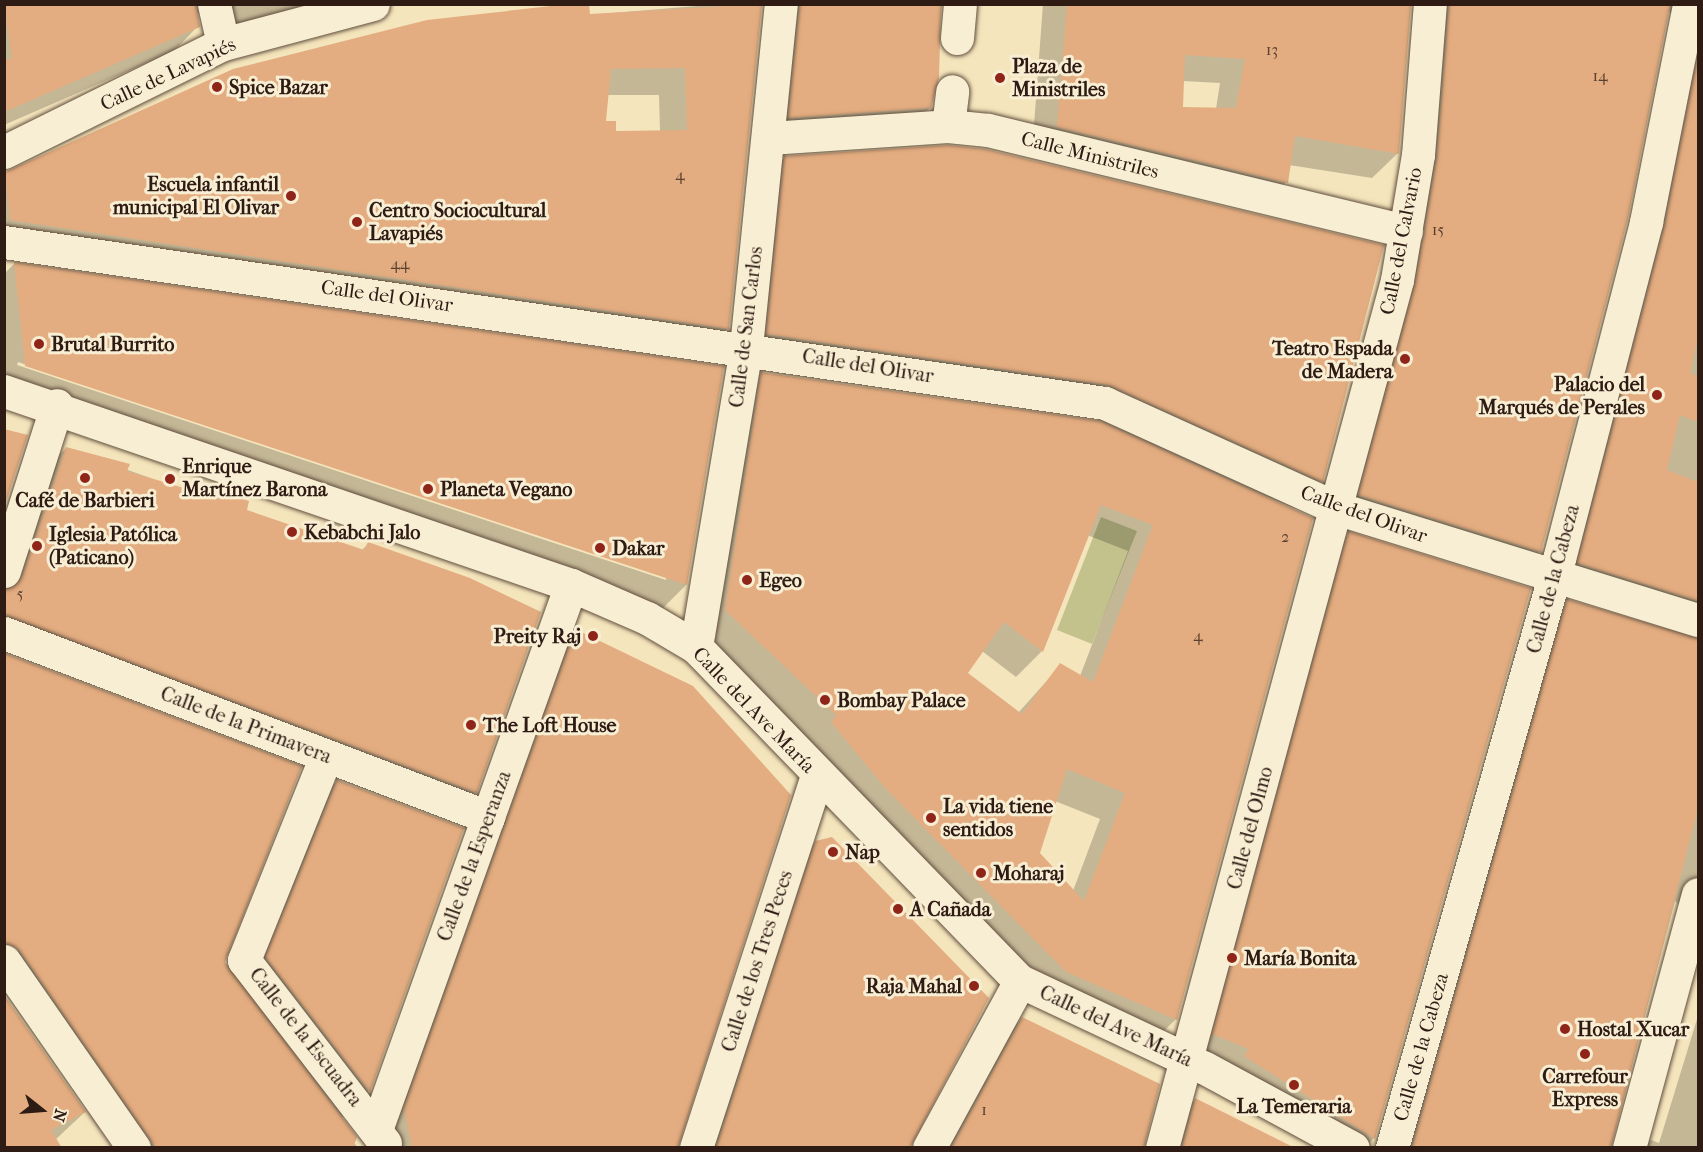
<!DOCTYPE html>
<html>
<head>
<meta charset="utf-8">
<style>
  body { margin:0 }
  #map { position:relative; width:1703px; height:1152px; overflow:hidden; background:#f5e5bc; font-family:"IM FELL French Canon",serif }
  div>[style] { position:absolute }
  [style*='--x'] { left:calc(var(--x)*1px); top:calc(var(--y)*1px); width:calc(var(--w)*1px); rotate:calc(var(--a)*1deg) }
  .green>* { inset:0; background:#c3c28c }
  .shadow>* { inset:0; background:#0003 }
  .building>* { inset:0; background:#e4ad81 }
  .roads { filter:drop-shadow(0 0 2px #604e3e) drop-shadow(0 0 2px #604e3e) }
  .minor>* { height:33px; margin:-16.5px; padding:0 16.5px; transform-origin:16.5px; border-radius:16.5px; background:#f8eed3 }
  .dots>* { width:16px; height:16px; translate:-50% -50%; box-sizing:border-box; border:3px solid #f8eed3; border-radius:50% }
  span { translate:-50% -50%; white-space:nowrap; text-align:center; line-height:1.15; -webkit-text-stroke:6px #f8eed3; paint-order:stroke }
  .number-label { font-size:16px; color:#5c402f }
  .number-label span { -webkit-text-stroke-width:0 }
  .poi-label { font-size:20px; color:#2e1b14; font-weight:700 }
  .left { translate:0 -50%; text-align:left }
  .right { translate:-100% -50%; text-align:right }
  .street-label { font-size:20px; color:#2e1b14 }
  .frame { position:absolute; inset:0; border:6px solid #2e1b14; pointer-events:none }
  .north { position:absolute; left:12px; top:1080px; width:60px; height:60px; -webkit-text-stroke:4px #f8eed3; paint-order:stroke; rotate:107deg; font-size:16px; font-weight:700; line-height:24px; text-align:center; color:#2e1b14 }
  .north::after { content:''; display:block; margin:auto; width:21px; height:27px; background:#2e1b14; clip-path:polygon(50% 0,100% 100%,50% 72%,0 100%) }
</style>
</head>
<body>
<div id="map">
  <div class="green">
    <div style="clip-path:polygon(1101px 517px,1137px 531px,1092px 644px,1057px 630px)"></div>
  </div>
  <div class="shadow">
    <div style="clip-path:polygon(4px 4px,301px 4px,289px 17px,211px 36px,203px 15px,196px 13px,198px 26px,174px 51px,4px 125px)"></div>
    <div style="clip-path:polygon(evenodd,721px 4px,761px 4px,728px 328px,701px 355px,4px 250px,6px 174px,588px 15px,721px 4px,607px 95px,659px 95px,660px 132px,614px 132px,604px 122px,607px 95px)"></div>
    <div style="clip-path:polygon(795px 4px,942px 4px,930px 108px,907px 130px,766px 140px)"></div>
    <div style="clip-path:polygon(evenodd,1043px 4px,1409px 7px,1398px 153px,1372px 178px,1289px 165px,1286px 182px,1261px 208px,1032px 152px,1043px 4px,1183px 81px,1220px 83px,1216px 109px,1182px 108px,1183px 81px)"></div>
    <div style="clip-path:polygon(1422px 4px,1698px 4px,1698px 962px,1683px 956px,1692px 916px,1675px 901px,1610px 1148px,1393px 1148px,1542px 626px,1568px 601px,1688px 638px,1687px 633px,1553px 588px,1682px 23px,1667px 10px,1540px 551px,1515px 577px,1334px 521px,1399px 261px)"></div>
    <div style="clip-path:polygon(evenodd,785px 157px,1322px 481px,1294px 508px,1242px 487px,1176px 1019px,1150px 1045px,1040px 998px,700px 637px,735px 399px,761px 373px,1105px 423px,1080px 411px,740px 361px,758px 185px,785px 157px,1087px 535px,1128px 551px,1080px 676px,1061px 665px,1018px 713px,966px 673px,982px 651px,1016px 677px,1041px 652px,1087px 535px,785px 157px,1055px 801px,1100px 819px,1073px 891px,1039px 854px,1055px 801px)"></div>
    <div style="clip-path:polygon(evenodd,14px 264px,722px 367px,686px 585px,659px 612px,4px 395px,4px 274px,14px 264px,18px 362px,666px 577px,666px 580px,17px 365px,18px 362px)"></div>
    <div style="clip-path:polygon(66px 448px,184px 490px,189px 484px,245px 511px,361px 551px,368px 544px,475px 792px,450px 817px,4px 648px,4px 581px,41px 474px)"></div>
    <div style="clip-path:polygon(1349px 533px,1374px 1138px,1364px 1148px,1186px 1062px,1321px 560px)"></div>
    <div style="clip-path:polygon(576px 630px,678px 1148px,382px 1148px,550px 656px)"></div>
    <div style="clip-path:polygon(4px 655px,239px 984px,310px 809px,337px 781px,462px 829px,368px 1091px,341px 1118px,312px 1085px,358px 1148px,114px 1148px,4px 990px)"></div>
    <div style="clip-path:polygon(816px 842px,909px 1148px,700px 1148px,790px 868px)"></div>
    <div style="clip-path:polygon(1698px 1016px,1698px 1148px,1644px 1148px,1651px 1140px,1659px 1143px)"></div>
    <div style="clip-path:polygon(1022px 1018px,1142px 1148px,940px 1148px,997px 1044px)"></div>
    <div style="clip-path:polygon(1195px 1100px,1292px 1148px,1164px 1148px,1170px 1125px)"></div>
    <div style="clip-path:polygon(85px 1112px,55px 1140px,4px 1148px)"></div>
  </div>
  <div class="building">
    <div style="clip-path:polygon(4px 4px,196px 4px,200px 27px,4px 112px,4px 61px,12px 58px)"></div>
    <div style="clip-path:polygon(evenodd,569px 4px,589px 4px,590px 14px,762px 4px,729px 329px,10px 220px,5px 172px,233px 69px,427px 20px,569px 4px,685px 68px,687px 130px,616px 131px,616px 121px,606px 121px,611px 69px,685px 68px)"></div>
    <div style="clip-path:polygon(800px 4px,941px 4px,939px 78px,931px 108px,788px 118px)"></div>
    <div style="clip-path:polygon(evenodd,1067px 4px,1411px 5px,1399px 154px,1295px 136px,1288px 183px,1057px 127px,1067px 4px,1185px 55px,1245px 59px,1236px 108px,1183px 107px,1185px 55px)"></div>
    <div style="clip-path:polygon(1449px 6px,1670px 6px,1628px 218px,1541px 552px,1358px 495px,1415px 283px,1437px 157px)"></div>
    <div style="clip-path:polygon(1698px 53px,1698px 338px,1690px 373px,1698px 376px,1698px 422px,1680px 415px,1667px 470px,1698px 482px,1698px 601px,1577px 563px,1664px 227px)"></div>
    <div style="clip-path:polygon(948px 145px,985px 149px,1384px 245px,1323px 482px,1108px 385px,766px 334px,784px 156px)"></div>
    <div style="clip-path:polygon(14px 262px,724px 366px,687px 585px,25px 366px)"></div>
    <div style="clip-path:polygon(evenodd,761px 372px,1100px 421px,1313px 518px,1177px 1020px,1066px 972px,887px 790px,831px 722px,836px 715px,725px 610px,761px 372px,1101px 505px,1153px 525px,1093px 682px,1060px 663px,1022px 714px,968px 673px,1004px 622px,1043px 652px,1101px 505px,761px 372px,1067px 769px,1125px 793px,1084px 901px,1040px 853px,1067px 769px)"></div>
    <div style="clip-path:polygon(4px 429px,28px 435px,4px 508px)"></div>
    <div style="clip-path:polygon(66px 447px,130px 464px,127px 471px,187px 489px,189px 483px,249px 501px,247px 510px,364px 550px,368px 542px,470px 578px,541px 612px,477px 793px,4px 615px,4px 589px,22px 577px)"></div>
    <div style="clip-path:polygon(1348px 531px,1531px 588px,1375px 1139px,1244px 1056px,1249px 1049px,1212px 1034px)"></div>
    <div style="clip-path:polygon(1567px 599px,1698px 638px,1698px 808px,1611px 1148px,1412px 1148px)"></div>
    <div style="clip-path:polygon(575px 629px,693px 686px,791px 795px,678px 1148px,412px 1148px,404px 1107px)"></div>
    <div style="clip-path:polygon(4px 653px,302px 766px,225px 962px,357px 1137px,353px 1148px,156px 1148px,19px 950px,4px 943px)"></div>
    <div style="clip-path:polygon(337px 780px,464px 828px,370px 1092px,265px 957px)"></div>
    <div style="clip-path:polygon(832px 837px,989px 998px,910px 1148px,716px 1148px,815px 841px)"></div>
    <div style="clip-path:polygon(4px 995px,86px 1112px,51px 1130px,62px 1148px,4px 1148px)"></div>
    <div style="clip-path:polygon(1022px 1017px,1160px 1084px,1144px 1148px,951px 1148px)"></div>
    <div style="clip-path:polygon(1195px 1098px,1295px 1148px,1182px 1148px)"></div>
  </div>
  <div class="roads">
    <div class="minor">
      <div style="--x:214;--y:4;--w:41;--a:77.3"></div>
      <div style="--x:957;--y:38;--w:34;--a:-85"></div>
      <div style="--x:948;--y:126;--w:35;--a:-83"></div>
      <div style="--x:769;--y:138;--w:179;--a:-3.8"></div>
      <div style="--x:948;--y:126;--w:40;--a:5.7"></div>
      <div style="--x:988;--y:130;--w:430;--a:13.6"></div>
      <div style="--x:4;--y:152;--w:244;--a:-26.3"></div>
      <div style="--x:223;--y:44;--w:155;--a:-14.9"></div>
      <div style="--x:4;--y:242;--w:1113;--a:8.32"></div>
      <div style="--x:1105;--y:403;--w:254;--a:24.4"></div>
      <div style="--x:1336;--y:508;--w:379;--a:17.2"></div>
      <div style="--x:4;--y:391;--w:599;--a:18.89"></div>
      <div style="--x:571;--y:585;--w:83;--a:23.5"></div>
      <div style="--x:647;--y:618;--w:57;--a:30.6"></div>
      <div style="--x:696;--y:647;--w:465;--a:45.9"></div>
      <div style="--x:1020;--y:981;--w:204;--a:25.2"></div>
      <div style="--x:1205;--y:1068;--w:168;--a:28.4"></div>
      <div style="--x:4;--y:571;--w:174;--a:-72.3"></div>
      <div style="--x:4;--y:633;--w:518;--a:20.82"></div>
      <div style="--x:696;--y:647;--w:304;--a:-80.5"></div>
      <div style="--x:746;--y:347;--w:345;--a:-84.2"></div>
      <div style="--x:326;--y:756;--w:220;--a:111.9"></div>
      <div style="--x:244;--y:960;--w:231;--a:52.4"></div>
      <div style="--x:4;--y:961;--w:228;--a:55.2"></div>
      <div style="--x:377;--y:1127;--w:576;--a:-70.31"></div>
      <div style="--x:696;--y:1148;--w:392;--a:-72"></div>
      <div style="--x:929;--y:1148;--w:190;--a:-61.4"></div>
      <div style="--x:1162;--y:1148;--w:899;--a:-74.85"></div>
      <div style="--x:1397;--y:280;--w:127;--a:-80.5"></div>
      <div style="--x:1418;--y:155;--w:151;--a:-85.5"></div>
      <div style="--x:1392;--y:1148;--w:612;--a:-74.17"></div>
      <div style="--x:1559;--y:559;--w:348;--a:-75.5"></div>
      <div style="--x:1646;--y:222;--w:222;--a:-78.8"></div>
      <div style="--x:1629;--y:1148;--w:263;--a:-74.8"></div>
    </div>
  </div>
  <div class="dots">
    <div style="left:1000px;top:78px;background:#8f2418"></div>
    <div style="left:217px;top:87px;background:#8f2418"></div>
    <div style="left:291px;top:196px;background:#8f2418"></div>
    <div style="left:357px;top:222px;background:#8f2418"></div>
    <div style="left:39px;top:344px;background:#8f2418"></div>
    <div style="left:1405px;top:359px;background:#8f2418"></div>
    <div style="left:1657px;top:395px;background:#8f2418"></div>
    <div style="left:85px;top:478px;background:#8f2418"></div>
    <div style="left:170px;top:479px;background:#8f2418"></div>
    <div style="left:428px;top:489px;background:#8f2418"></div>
    <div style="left:292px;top:532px;background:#8f2418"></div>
    <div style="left:37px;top:546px;background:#8f2418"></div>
    <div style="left:600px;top:548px;background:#8f2418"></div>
    <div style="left:747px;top:580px;background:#8f2418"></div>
    <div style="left:593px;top:636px;background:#8f2418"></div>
    <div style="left:825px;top:700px;background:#8f2418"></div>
    <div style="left:471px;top:725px;background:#8f2418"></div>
    <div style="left:931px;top:818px;background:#8f2418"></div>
    <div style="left:833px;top:852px;background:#8f2418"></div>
    <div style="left:981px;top:873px;background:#8f2418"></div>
    <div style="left:898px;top:909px;background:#8f2418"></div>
    <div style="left:1232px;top:958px;background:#8f2418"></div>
    <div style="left:974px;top:986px;background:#8f2418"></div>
    <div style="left:1565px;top:1029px;background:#8f2418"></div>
    <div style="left:1585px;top:1054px;background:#8f2418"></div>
    <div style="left:1294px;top:1085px;background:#8f2418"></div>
  </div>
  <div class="number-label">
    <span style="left:1272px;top:50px">13</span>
    <span style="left:1600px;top:76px">14</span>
    <span style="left:680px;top:175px">4</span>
    <span style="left:1438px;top:230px">15</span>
    <span style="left:400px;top:264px">44</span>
    <span style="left:1285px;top:537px">2</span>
    <span style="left:20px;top:594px">5</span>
    <span style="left:1198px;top:636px">4</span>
    <span style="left:984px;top:1110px">1</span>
  </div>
  <div class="poi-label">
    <span class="left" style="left:1012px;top:78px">Plaza de<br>Ministriles</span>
    <span class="left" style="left:229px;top:87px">Spice Bazar</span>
    <span class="right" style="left:279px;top:196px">Escuela infantil<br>municipal El Olivar</span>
    <span class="left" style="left:369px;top:222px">Centro Sociocultural<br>Lavapiés</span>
    <span class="left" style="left:51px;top:344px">Brutal Burrito</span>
    <span class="right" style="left:1393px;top:360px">Teatro Espada<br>de Madera</span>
    <span class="right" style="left:1645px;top:396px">Palacio del<br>Marqués de Perales</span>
    <span class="left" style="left:182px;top:478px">Enrique<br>Martínez Barona</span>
    <span class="left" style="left:440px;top:489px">Planeta Vegano</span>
    <span style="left:85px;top:500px">Café de Barbieri</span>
    <span class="left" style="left:304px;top:532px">Kebabchi Jalo</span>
    <span class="left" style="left:49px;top:546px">Iglesia Patólica<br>(Paticano)</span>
    <span class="left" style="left:612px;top:548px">Dakar</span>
    <span class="left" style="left:759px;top:580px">Egeo</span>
    <span class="right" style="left:581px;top:636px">Preity Raj</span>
    <span class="left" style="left:837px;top:700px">Bombay Palace</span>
    <span class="left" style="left:483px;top:725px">The Loft House</span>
    <span class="left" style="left:943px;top:818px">La vida tiene<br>sentidos</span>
    <span class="left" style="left:845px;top:852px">Nap</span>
    <span class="left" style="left:993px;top:873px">Moharaj</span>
    <span class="left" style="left:910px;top:909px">A Cañada</span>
    <span class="left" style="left:1244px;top:958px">María Bonita</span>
    <span class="right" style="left:962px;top:986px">Raja Mahal</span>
    <span class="left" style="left:1577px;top:1029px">Hostal Xucar</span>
    <span style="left:1585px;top:1088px">Carrefour<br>Express</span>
    <span style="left:1294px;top:1106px">La Temeraria</span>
  </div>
  <div class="street-label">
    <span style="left:168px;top:74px;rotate:-25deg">Calle de Lavapiés</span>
    <span style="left:1090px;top:155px;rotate:14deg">Calle Ministriles</span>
    <span style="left:1401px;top:241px;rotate:-79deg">Calle del Calvario</span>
    <span style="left:387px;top:296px;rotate:8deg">Calle del Olivar</span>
    <span style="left:746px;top:327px;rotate:-83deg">Calle de San Carlos</span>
    <span style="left:868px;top:366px;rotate:9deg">Calle del Olivar</span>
    <span style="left:1364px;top:514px;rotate:20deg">Calle del Olivar</span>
    <span style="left:1553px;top:579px;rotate:-75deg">Calle de la Cabeza</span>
    <span style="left:754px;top:710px;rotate:46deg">Calle del Ave María</span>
    <span style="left:246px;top:725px;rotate:21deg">Calle de la Primavera</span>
    <span style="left:1250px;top:828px;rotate:-75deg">Calle del Olmo</span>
    <span style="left:474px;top:856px;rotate:-70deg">Calle de la Esperanza</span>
    <span style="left:757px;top:961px;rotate:-72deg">Calle de los Tres Peces</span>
    <span style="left:1116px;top:1026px;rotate:25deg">Calle del Ave María</span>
    <span style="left:306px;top:1037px;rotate:52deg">Calle de la Escuadra</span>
    <span style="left:1421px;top:1047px;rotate:-74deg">Calle de la Cabeza</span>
  </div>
  <div class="frame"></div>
  <div class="north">N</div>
</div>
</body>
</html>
